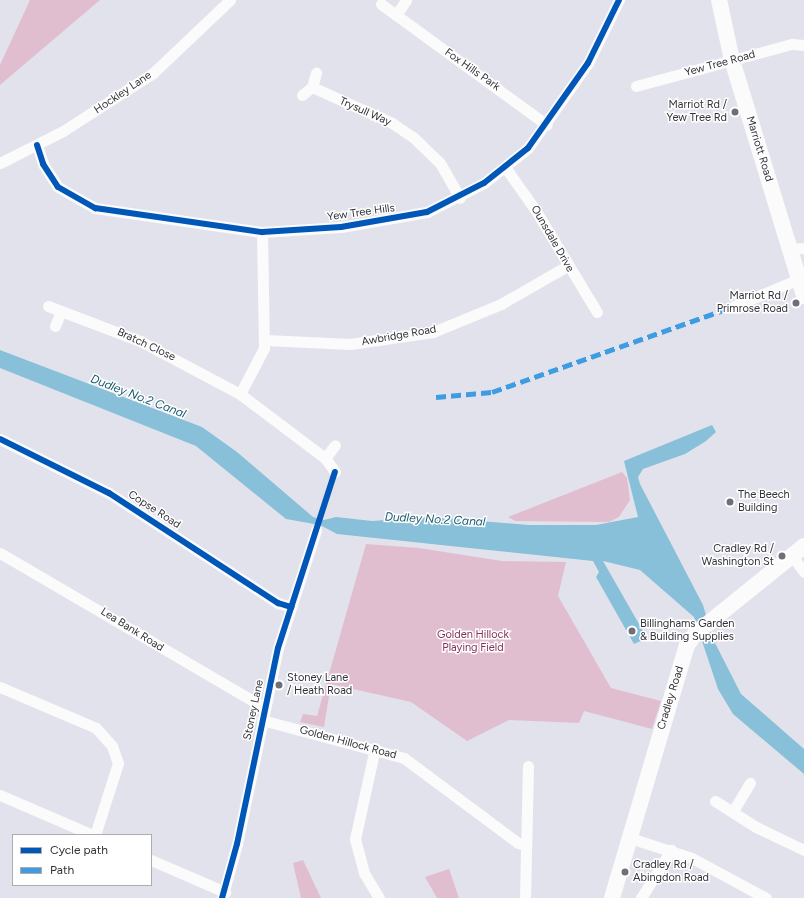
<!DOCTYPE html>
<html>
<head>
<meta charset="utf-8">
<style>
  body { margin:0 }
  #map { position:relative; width:804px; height:898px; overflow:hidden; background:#e2e2ec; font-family:Figtree,sans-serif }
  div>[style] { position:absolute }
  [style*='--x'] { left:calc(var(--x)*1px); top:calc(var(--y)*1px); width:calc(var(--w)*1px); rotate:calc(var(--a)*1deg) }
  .green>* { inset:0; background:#e1becf }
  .water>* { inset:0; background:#87c0d8 }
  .street>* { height:11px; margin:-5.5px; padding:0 5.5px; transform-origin:5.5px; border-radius:5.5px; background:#fbfbfc }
  .secondary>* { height:16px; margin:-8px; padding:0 8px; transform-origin:8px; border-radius:8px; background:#fbfbfc }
  .quiet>* { height:5px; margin-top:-2.5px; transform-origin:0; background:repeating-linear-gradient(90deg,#3e9de2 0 10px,transparent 0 15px) }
  .cycleway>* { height:6px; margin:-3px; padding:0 3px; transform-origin:3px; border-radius:3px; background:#0057b8 }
  .dots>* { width:11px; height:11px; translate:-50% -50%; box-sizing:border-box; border:2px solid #fff; border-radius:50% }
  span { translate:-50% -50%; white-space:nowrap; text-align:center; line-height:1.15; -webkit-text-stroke:3px #fff; paint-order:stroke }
  .street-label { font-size:11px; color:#323138 }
  .poi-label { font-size:11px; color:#323138 }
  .right { translate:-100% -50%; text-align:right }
  .left { translate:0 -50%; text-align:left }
  .park-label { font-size:11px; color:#833056 }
  .water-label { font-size:12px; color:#185a6f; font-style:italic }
  .legend { position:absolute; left:12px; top:834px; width:140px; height:52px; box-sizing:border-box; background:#fff; border:1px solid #adadaf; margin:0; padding:5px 7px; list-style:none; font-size:12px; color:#323138 }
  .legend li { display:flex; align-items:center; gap:8px; height:20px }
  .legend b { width:20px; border:1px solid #adadaf }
</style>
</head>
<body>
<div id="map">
  <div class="green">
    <div style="clip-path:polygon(30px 0,100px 0,0 85px,0 65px)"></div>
    <div style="clip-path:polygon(622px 472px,627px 478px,630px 500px,619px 517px,609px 522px,515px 521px,508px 517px)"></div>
    <div style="clip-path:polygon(366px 544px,419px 548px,502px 561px,566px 562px,558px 596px,611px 688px,661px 701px,652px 729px,584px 711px,579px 723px,509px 720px,467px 741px,411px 702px,331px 684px,324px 727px,300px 722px,303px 714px,317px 716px)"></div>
    <div style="clip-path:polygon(303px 860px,321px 898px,301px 898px,293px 863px)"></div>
    <div style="clip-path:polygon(449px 869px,459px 898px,437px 898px,425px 877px)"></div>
  </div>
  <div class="water">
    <div style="clip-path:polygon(0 350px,202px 427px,237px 452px,313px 517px,324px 520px,336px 517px,372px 521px,431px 517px,529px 525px,596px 525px,638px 517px,624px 461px,712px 425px,716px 432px,706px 441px,685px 454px,643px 469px,638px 477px,640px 484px,703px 605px,713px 639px,741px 694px,804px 749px,804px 774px,733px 714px,718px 689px,694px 617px,640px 570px,603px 561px,647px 638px,634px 644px,596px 577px,599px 572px,593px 561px,337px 534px,320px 525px,286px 519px,196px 446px,0 368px)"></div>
  </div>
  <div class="street">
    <div style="--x:381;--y:4;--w:205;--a:36.1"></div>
    <div style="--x:396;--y:15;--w:18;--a:-56"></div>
    <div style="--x:636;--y:86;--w:162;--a:-15.1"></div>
    <div style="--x:792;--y:44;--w:12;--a:5"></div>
    <div style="--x:312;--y:87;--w:88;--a:24.2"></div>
    <div style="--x:392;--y:123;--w:25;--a:34"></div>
    <div style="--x:413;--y:137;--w:37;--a:44"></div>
    <div style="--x:440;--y:163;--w:40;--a:60.3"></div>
    <div style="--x:302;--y:95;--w:13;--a:-39"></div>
    <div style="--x:312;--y:87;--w:15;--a:-74"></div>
    <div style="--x:37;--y:145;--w:20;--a:72"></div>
    <div style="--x:43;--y:164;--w:27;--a:57"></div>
    <div style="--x:58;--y:187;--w:43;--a:29.6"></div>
    <div style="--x:95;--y:208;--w:169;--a:8.2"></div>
    <div style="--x:262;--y:232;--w:79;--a:-3.6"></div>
    <div style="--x:341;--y:227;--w:87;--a:-9.9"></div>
    <div style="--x:427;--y:212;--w:64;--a:-27"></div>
    <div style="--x:484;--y:183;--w:56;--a:-38.5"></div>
    <div style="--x:528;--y:148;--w:104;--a:-54.8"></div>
    <div style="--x:588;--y:63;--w:70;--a:-63.8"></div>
    <div style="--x:0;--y:163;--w:71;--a:-26.9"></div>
    <div style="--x:63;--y:131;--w:107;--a:-32.8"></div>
    <div style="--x:153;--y:73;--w:106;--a:-43.5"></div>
    <div style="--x:505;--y:167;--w:54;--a:54.8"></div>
    <div style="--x:536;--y:211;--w:118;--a:58.9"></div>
    <div style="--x:790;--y:249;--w:14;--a:-4"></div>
    <div style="--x:48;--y:306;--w:98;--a:20.8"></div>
    <div style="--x:140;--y:341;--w:113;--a:27.9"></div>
    <div style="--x:240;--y:394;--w:106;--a:37"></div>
    <div style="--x:325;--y:458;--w:17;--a:54"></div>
    <div style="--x:732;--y:307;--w:73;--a:-22.7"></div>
    <div style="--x:55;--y:326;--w:16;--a:-68"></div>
    <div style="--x:265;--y:340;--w:85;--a:2.7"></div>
    <div style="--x:350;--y:344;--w:84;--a:-8.2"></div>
    <div style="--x:433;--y:332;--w:74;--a:-22.4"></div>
    <div style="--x:501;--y:304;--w:76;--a:-29.9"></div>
    <div style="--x:240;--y:394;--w:52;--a:-62.4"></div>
    <div style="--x:264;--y:348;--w:116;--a:-91"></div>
    <div style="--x:0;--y:439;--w:122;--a:26.4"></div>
    <div style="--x:109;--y:493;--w:202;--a:33.1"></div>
    <div style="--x:278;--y:603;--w:14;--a:17"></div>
    <div style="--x:325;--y:458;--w:16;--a:-52"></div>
    <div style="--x:0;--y:553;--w:306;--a:30.3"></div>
    <div style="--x:792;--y:556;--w:20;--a:53"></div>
    <div style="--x:0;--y:687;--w:104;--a:23.1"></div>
    <div style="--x:96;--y:728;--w:24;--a:48"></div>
    <div style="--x:112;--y:746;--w:18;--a:71"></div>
    <div style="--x:118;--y:763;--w:76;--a:107.7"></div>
    <div style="--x:262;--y:720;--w:147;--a:15"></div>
    <div style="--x:404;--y:758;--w:142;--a:36.7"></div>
    <div style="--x:518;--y:843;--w:8;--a:14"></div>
    <div style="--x:375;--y:748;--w:93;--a:102.4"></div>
    <div style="--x:355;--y:839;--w:35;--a:75"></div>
    <div style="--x:364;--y:873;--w:29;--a:59"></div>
    <div style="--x:0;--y:795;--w:101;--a:23.3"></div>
    <div style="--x:715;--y:801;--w:49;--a:32.4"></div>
    <div style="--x:756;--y:827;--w:53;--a:25.6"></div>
    <div style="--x:733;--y:811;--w:33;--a:-59"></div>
    <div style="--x:630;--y:838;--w:65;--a:17.9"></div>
    <div style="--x:692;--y:858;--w:84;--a:28.4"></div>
    <div style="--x:151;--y:860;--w:81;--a:23.4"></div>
    <div style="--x:222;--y:898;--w:56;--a:-74.5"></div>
    <div style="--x:237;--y:844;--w:200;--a:-78.2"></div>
    <div style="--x:278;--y:648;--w:124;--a:-72.1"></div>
    <div style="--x:525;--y:898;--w:132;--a:-88.7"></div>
    <div style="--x:641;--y:898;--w:57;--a:-58"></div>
  </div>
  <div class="secondary">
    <div style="--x:719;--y:0;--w:61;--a:77.8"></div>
    <div style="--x:732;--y:60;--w:247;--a:73"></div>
    <div style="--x:612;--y:898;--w:264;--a:-73.5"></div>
    <div style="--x:687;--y:645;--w:14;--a:-54"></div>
    <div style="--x:695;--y:634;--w:140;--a:-38.9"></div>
  </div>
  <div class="quiet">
    <div style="--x:436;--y:397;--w:56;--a:-5.1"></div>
    <div style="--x:492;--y:392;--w:255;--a:-19.5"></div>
  </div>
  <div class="cycleway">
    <div style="--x:37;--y:145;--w:20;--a:72"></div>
    <div style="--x:43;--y:164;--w:27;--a:57"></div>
    <div style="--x:58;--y:187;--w:43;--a:29.6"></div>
    <div style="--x:95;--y:208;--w:169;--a:8.2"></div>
    <div style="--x:262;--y:232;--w:79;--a:-3.6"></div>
    <div style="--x:341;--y:227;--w:87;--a:-9.9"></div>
    <div style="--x:427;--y:212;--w:64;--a:-27"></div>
    <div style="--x:484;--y:183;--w:56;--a:-38.5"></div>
    <div style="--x:528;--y:148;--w:104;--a:-54.8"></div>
    <div style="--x:588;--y:63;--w:70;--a:-63.8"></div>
    <div style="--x:0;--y:439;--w:122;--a:26.4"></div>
    <div style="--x:109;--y:493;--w:202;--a:33.1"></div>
    <div style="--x:278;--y:603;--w:14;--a:17"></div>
    <div style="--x:222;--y:898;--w:56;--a:-74.5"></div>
    <div style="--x:237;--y:844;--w:200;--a:-78.2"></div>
    <div style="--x:278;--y:648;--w:185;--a:-72.1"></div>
  </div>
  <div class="dots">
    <div style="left:735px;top:112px;background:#706f77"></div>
    <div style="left:796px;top:303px;background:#706f77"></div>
    <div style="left:730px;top:502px;background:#706f77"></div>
    <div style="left:782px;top:556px;background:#706f77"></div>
    <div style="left:632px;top:631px;background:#706f77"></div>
    <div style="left:279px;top:685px;background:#706f77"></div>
    <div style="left:625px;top:872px;background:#706f77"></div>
  </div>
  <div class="street-label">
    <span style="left:720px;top:64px;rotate:-15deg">Yew Tree Road</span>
    <span style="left:472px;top:70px;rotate:35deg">Fox Hills Park</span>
    <span style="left:123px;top:93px;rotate:-34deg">Hockley Lane</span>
    <span style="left:365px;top:112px;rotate:24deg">Trysull Way</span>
    <span style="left:759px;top:149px;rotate:73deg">Marriott Road</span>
    <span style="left:361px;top:213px;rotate:-8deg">Yew Tree Hills</span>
    <span style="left:552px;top:239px;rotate:60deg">Ounsdale Drive</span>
    <span style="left:399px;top:336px;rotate:-10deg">Awbridge Road</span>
    <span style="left:146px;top:345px;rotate:25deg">Bratch Close</span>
    <span style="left:154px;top:510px;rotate:33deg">Copse Road</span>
    <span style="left:132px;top:630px;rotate:32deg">Lea Bank Road</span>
    <span style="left:671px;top:698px;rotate:-73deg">Cradley Road</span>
    <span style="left:254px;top:710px;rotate:-78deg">Stoney Lane</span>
    <span style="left:348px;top:743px;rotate:15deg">Golden Hillock Road</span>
  </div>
  <div class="poi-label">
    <span class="right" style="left:727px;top:112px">Marriot Rd /<br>Yew Tree Rd</span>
    <span class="right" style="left:788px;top:303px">Marriot Rd /<br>Primrose Road</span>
    <span class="left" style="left:738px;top:502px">The Beech<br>Building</span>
    <span class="right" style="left:774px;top:556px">Cradley Rd /<br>Washington St</span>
    <span class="left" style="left:640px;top:631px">Billinghams Garden<br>&amp; Building Supplies</span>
    <span class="left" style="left:287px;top:685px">Stoney Lane<br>/ Heath Road</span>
    <span class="left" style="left:633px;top:872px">Cradley Rd /<br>Abingdon Road</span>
  </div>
  <div class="park-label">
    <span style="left:473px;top:642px">Golden Hillock<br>Playing Field</span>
  </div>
  <div class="water-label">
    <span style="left:138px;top:397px;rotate:21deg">Dudley No.2 Canal</span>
    <span style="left:435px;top:520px;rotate:3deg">Dudley No.2 Canal</span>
  </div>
  <ul class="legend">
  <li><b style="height:5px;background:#0057b8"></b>Cycle path</li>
  <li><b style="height:5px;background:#3e9de2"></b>Path</li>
  </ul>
</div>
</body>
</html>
